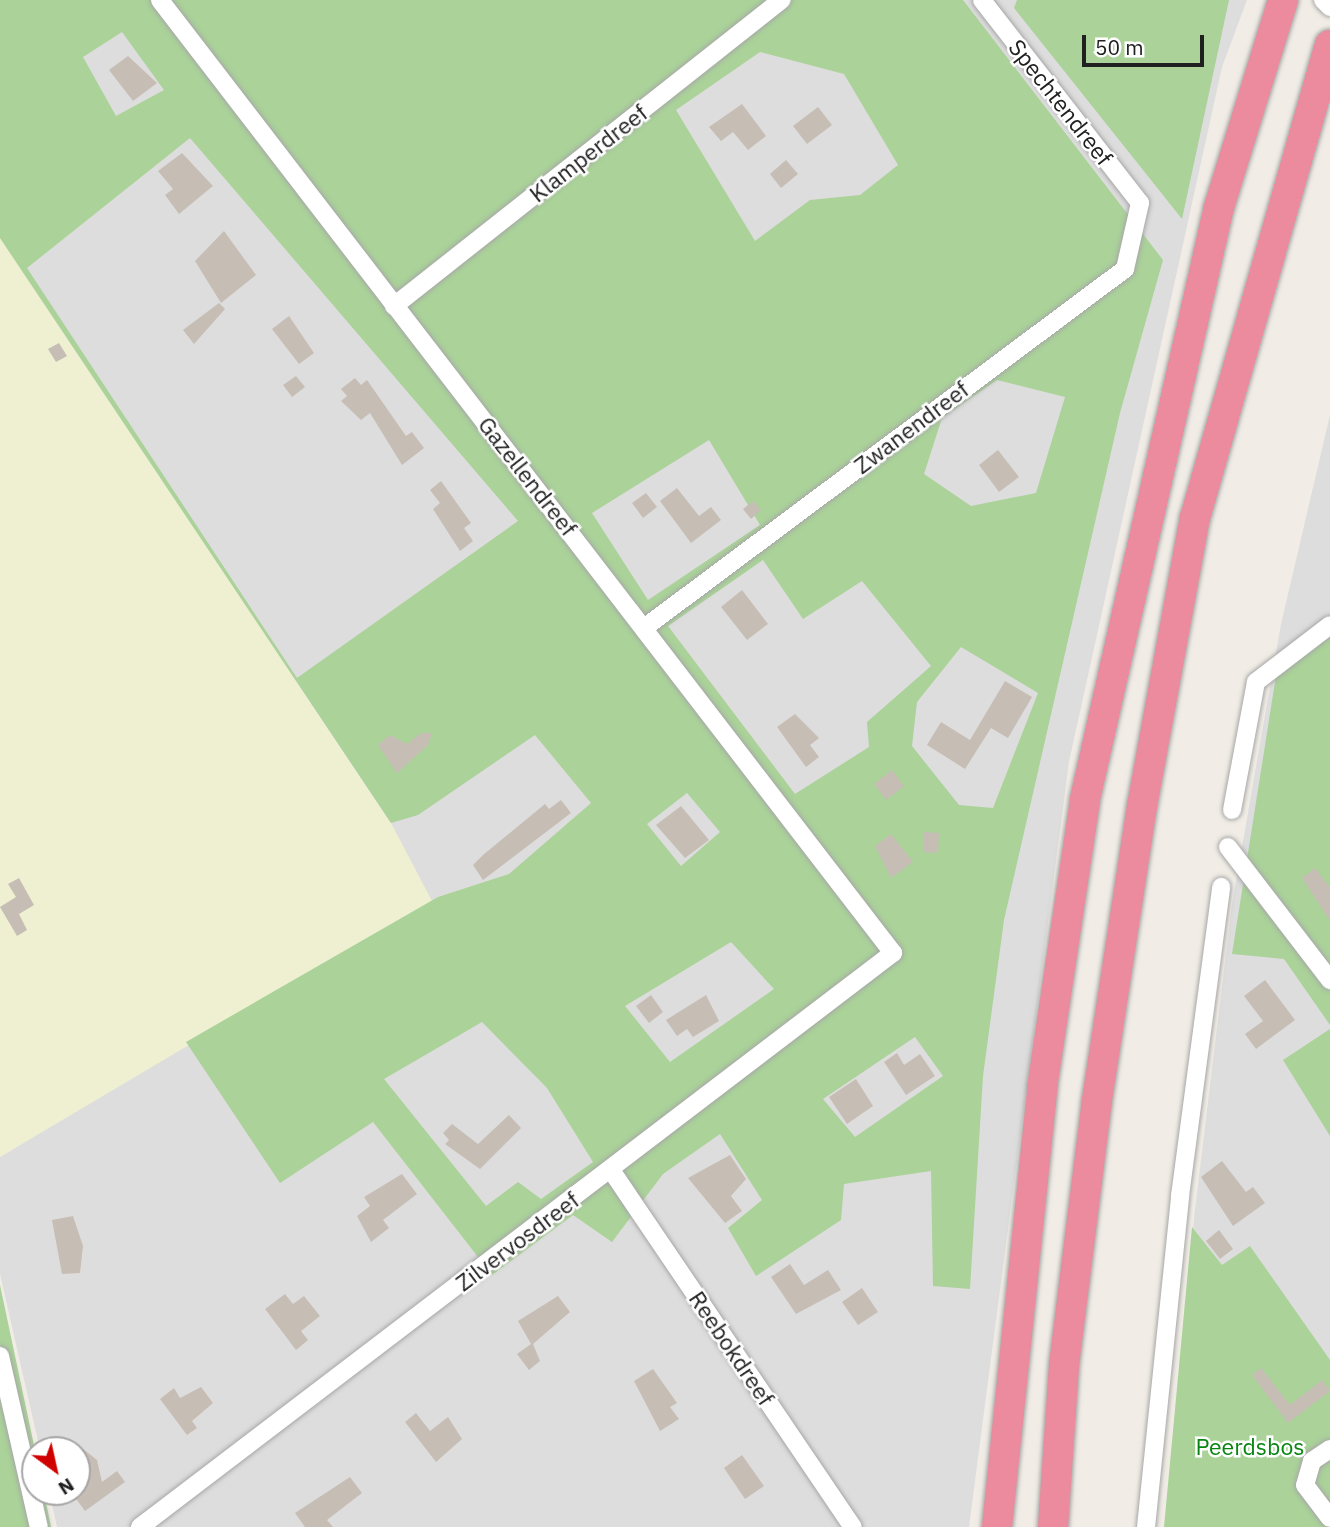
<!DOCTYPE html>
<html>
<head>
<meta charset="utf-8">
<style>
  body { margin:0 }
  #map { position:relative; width:1330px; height:1527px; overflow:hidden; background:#f1ede6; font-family:"IBM Plex Sans",sans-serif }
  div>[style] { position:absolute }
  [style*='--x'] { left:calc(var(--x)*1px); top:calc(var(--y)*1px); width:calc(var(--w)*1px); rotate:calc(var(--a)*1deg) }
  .residential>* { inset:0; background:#dedddd }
  .farmland>* { inset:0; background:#eef0d1 }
  .forest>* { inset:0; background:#aad299 }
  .building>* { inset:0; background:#c6bdb5 }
  .roads { filter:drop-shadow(0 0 2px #a7a7a7) drop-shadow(0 0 2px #a7a7a7) }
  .street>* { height:18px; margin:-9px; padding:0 9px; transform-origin:9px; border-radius:9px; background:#fff }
  .highway>* { height:30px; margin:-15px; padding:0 15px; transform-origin:15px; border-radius:15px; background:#eb8b9d }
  span { translate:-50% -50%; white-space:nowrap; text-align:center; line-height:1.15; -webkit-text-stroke:5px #fff; paint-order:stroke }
  .street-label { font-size:23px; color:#202020 }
  .park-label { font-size:23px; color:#078511 }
  .north { position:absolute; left:21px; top:1436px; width:70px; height:70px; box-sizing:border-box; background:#fff; border:2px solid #a6a6a6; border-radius:50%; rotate:147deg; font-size:19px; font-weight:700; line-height:28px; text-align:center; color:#202020 }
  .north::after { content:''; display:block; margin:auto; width:24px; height:32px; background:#d00000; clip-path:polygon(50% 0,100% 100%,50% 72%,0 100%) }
  .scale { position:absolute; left:1082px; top:35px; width:122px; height:32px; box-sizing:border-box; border:4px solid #202020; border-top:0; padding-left:9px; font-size:21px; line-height:24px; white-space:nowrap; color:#202020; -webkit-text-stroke:5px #fff; paint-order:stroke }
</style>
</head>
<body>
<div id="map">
  <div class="residential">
    <div style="clip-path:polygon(0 0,1247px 0,1222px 67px,1069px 762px,969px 1527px,57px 1527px,49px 1492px,77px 1492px,77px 1450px,40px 1450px,0 1274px,0 1157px,405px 904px,0 278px)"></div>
    <div style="clip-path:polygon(1330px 415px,1330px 1418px,1171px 1527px,1194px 1218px,1232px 904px,1281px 624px)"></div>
  </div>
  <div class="farmland">
    <div style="clip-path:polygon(0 238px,391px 823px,432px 901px,0 1157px)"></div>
  </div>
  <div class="forest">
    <div style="clip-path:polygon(evenodd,0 0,963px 0,1163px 260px,1120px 413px,1004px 920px,983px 1076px,970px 1289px,933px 1286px,931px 1171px,844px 1184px,841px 1220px,756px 1276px,728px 1228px,762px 1200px,720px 1134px,663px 1174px,612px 1242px,573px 1215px,492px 1275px,373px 1122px,280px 1183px,186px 1042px,438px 897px,509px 874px,591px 803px,535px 735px,418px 815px,391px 823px,0 238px,0 0,122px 32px,164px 90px,116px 116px,83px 57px,122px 32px,0 0,760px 52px,844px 74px,898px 165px,860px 195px,810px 200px,755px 241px,676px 110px,760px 52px,0 0,190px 138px,518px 521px,297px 678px,27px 268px,190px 138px,0 0,997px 380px,1065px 397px,1036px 493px,971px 506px,924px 474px,942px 418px,997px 380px,0 0,709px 440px,760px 525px,648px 600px,592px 513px,709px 440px,0 0,763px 560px,803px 619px,862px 581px,931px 666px,867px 722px,869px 747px,795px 794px,668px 626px,763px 560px,0 0,961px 647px,1038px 693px,993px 808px,959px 805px,912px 746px,917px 702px,961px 647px,0 0,687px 793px,720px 832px,681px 866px,647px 824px,687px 793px,0 0,731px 942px,774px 989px,670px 1062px,625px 1006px,731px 942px,0 0,482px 1022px,547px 1088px,593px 1162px,541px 1199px,518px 1182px,486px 1206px,384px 1079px,482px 1022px,0 0,915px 1037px,943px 1076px,855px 1137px,823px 1099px,915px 1037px)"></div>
    <div style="clip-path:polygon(1017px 0,1229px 0,1182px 219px,1014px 8px)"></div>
    <div style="clip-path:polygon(1330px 625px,1330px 1025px,1284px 959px,1232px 954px,1278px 663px)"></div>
    <div style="clip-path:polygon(1330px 1029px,1330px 1136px,1283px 1060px)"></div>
    <div style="clip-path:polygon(1192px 1227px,1222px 1265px,1250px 1246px,1330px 1360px,1330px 1527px,1164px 1527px)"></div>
    <div style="clip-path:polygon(0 1285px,35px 1450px,35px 1492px,44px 1492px,51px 1527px,0 1527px)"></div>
  </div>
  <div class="building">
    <div style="clip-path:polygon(128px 56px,157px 83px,133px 101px,109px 70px)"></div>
    <div style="clip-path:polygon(742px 104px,766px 136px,748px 150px,733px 132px,721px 141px,709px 127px)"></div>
    <div style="clip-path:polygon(818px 107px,832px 125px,807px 144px,793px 126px)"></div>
    <div style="clip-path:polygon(182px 153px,213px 186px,179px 214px,165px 195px,173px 189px,158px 171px)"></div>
    <div style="clip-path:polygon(786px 160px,798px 174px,781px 188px,770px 174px)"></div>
    <div style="clip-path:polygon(224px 231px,256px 275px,221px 303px,195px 261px)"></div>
    <div style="clip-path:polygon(219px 303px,225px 309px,194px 344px,183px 330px)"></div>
    <div style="clip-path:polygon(289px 316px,314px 353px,299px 364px,272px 329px)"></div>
    <div style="clip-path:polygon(59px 343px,67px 356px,56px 362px,48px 349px)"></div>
    <div style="clip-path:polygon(296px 376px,305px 387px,292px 397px,283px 385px)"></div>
    <div style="clip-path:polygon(355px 378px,361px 385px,367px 380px,406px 436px,412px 432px,424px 448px,402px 465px,370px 413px,361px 420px,341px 401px,347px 396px,341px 389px)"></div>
    <div style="clip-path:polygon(998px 450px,1019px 477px,999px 492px,979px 465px)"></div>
    <div style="clip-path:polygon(441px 481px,471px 523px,464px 528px,473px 541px,460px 551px,433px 509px,440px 503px,430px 490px)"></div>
    <div style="clip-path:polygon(677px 488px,699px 516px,711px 507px,721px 520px,691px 543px,660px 501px)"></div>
    <div style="clip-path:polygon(646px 493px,657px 507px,643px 518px,632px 503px)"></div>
    <div style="clip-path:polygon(753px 501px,761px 510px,751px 519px,743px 509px)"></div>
    <div style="clip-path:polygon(742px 590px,768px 624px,747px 640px,721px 607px)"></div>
    <div style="clip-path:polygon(1005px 681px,1032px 697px,1008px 738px,991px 728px,965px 769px,927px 745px,941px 722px,970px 740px)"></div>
    <div style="clip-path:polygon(795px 714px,819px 738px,810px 745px,819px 757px,806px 767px,777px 727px)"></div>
    <div style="clip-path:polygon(421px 733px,432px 733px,428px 745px,397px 773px,378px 745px,390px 735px,407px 744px)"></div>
    <div style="clip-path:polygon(892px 770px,904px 786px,886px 800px,874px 784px)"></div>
    <div style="clip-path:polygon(561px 800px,571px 813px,483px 880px,473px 865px,483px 855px,545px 804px,549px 809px)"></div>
    <div style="clip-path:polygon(681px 806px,709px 840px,685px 858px,656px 825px)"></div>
    <div style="clip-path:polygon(924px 832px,939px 833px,938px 853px,923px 852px)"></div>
    <div style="clip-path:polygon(891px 834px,913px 862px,891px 878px,875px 846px)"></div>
    <div style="clip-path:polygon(1315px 868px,1330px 888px,1330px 921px,1302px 878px)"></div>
    <div style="clip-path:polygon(19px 878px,34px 905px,19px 914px,27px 930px,17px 936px,0 907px,16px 897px,8px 884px)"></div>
    <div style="clip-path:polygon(1265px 980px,1295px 1020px,1256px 1049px,1245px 1034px,1263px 1021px,1244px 996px)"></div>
    <div style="clip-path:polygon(651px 995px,663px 1012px,649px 1023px,636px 1006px)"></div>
    <div style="clip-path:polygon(706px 995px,719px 1021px,693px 1037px,687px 1029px,677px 1036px,666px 1020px)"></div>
    <div style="clip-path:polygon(897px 1053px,904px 1065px,920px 1054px,935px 1076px,906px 1095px,884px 1062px)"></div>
    <div style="clip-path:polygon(856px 1079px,873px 1106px,847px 1124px,829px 1097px)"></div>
    <div style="clip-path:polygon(509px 1115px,521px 1128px,480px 1169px,445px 1144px,449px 1140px,443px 1133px,452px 1124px,478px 1144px)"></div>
    <div style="clip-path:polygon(730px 1155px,746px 1179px,731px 1196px,742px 1211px,725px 1223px,688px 1178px)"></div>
    <div style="clip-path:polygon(1222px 1161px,1246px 1192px,1253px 1187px,1265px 1203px,1233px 1226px,1201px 1177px)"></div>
    <div style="clip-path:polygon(402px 1174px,417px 1194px,383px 1220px,389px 1228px,371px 1242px,357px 1216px,370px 1206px,364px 1197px)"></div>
    <div style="clip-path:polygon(73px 1216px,83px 1246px,80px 1273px,62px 1274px,52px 1220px)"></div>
    <div style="clip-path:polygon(1219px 1230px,1233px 1249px,1220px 1259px,1206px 1241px)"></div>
    <div style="clip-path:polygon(790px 1264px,804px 1285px,828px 1270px,841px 1290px,796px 1314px,771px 1277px)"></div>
    <div style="clip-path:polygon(862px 1288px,878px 1312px,858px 1325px,842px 1302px)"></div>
    <div style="clip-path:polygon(285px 1294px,293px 1304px,304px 1296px,320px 1316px,301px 1331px,308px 1340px,296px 1350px,265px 1309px)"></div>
    <div style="clip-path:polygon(558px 1296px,570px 1312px,533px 1344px,540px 1361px,529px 1370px,517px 1354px,531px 1344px,518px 1321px)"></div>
    <div style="clip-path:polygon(1261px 1368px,1290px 1405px,1322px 1380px,1330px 1391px,1288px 1423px,1252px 1375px)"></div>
    <div style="clip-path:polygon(653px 1369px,677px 1403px,670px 1407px,679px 1419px,660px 1431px,634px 1381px)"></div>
    <div style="clip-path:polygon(201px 1387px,213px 1403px,192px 1421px,197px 1428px,187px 1435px,160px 1399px,174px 1388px,180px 1398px)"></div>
    <div style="clip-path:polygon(416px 1413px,430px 1431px,448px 1417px,462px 1439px,436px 1462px,405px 1422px)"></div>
    <div style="clip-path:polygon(77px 1444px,97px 1460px,102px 1482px,117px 1471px,125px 1482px,85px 1511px,74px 1496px,82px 1490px)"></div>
    <div style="clip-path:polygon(742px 1455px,764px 1486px,745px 1499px,724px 1468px)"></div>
    <div style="clip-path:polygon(350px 1477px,362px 1493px,327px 1520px,333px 1527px,305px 1527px,295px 1513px)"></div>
  </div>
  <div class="roads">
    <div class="street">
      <div style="--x:1323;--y:0;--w:10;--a:45"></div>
      <div style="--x:394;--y:306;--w:494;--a:-38.3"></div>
      <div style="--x:644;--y:628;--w:600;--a:-36.74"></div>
      <div style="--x:1125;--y:269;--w:68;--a:-77.2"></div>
      <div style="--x:1140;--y:203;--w:257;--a:-127.9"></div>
      <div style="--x:1232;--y:810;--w:130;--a:-79.4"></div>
      <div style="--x:1256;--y:682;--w:93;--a:-37.6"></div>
      <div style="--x:1228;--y:847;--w:168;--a:52.5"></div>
      <div style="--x:611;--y:1170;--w:431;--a:55.9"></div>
      <div style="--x:0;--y:1356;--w:175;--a:77.2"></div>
      <div style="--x:1330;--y:1449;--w:22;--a:146"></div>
      <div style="--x:1312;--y:1461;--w:25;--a:106"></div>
      <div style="--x:1305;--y:1485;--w:41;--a:52.9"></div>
      <div style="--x:140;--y:1527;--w:947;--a:-37.32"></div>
      <div style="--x:893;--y:953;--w:1202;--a:-127.57"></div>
      <div style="--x:1146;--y:1527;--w:333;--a:-84.1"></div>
      <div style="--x:1180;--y:1196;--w:312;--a:-82.4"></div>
    </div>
    <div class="highway">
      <div style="--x:997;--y:1527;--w:441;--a:-84.1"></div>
      <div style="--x:1042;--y:1088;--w:292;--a:-81.5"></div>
      <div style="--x:1085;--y:799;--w:607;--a:-77.25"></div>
      <div style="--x:1219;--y:207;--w:217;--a:-72.8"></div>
      <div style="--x:1053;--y:1527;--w:162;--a:-86.1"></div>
      <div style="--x:1064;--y:1365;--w:267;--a:-82.9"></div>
      <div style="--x:1097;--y:1100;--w:297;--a:-81.3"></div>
      <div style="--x:1142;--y:806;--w:293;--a:-79.6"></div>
      <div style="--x:1195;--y:518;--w:492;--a:-74.1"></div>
    </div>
  </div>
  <div class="street-label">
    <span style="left:1061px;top:102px;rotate:52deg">Spechtendreef</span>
    <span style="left:588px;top:153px;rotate:-38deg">Klamperdreef</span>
    <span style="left:911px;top:427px;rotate:-37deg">Zwanendreef</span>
    <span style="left:528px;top:476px;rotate:52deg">Gazellendreef</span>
    <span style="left:517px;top:1241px;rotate:-37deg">Zilvervosdreef</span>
    <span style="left:732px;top:1348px;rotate:56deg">Reebokdreef</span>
  </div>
  <div class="park-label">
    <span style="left:1250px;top:1446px">Peerdsbos</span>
  </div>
  <div class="north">N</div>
  <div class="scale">50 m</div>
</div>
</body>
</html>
